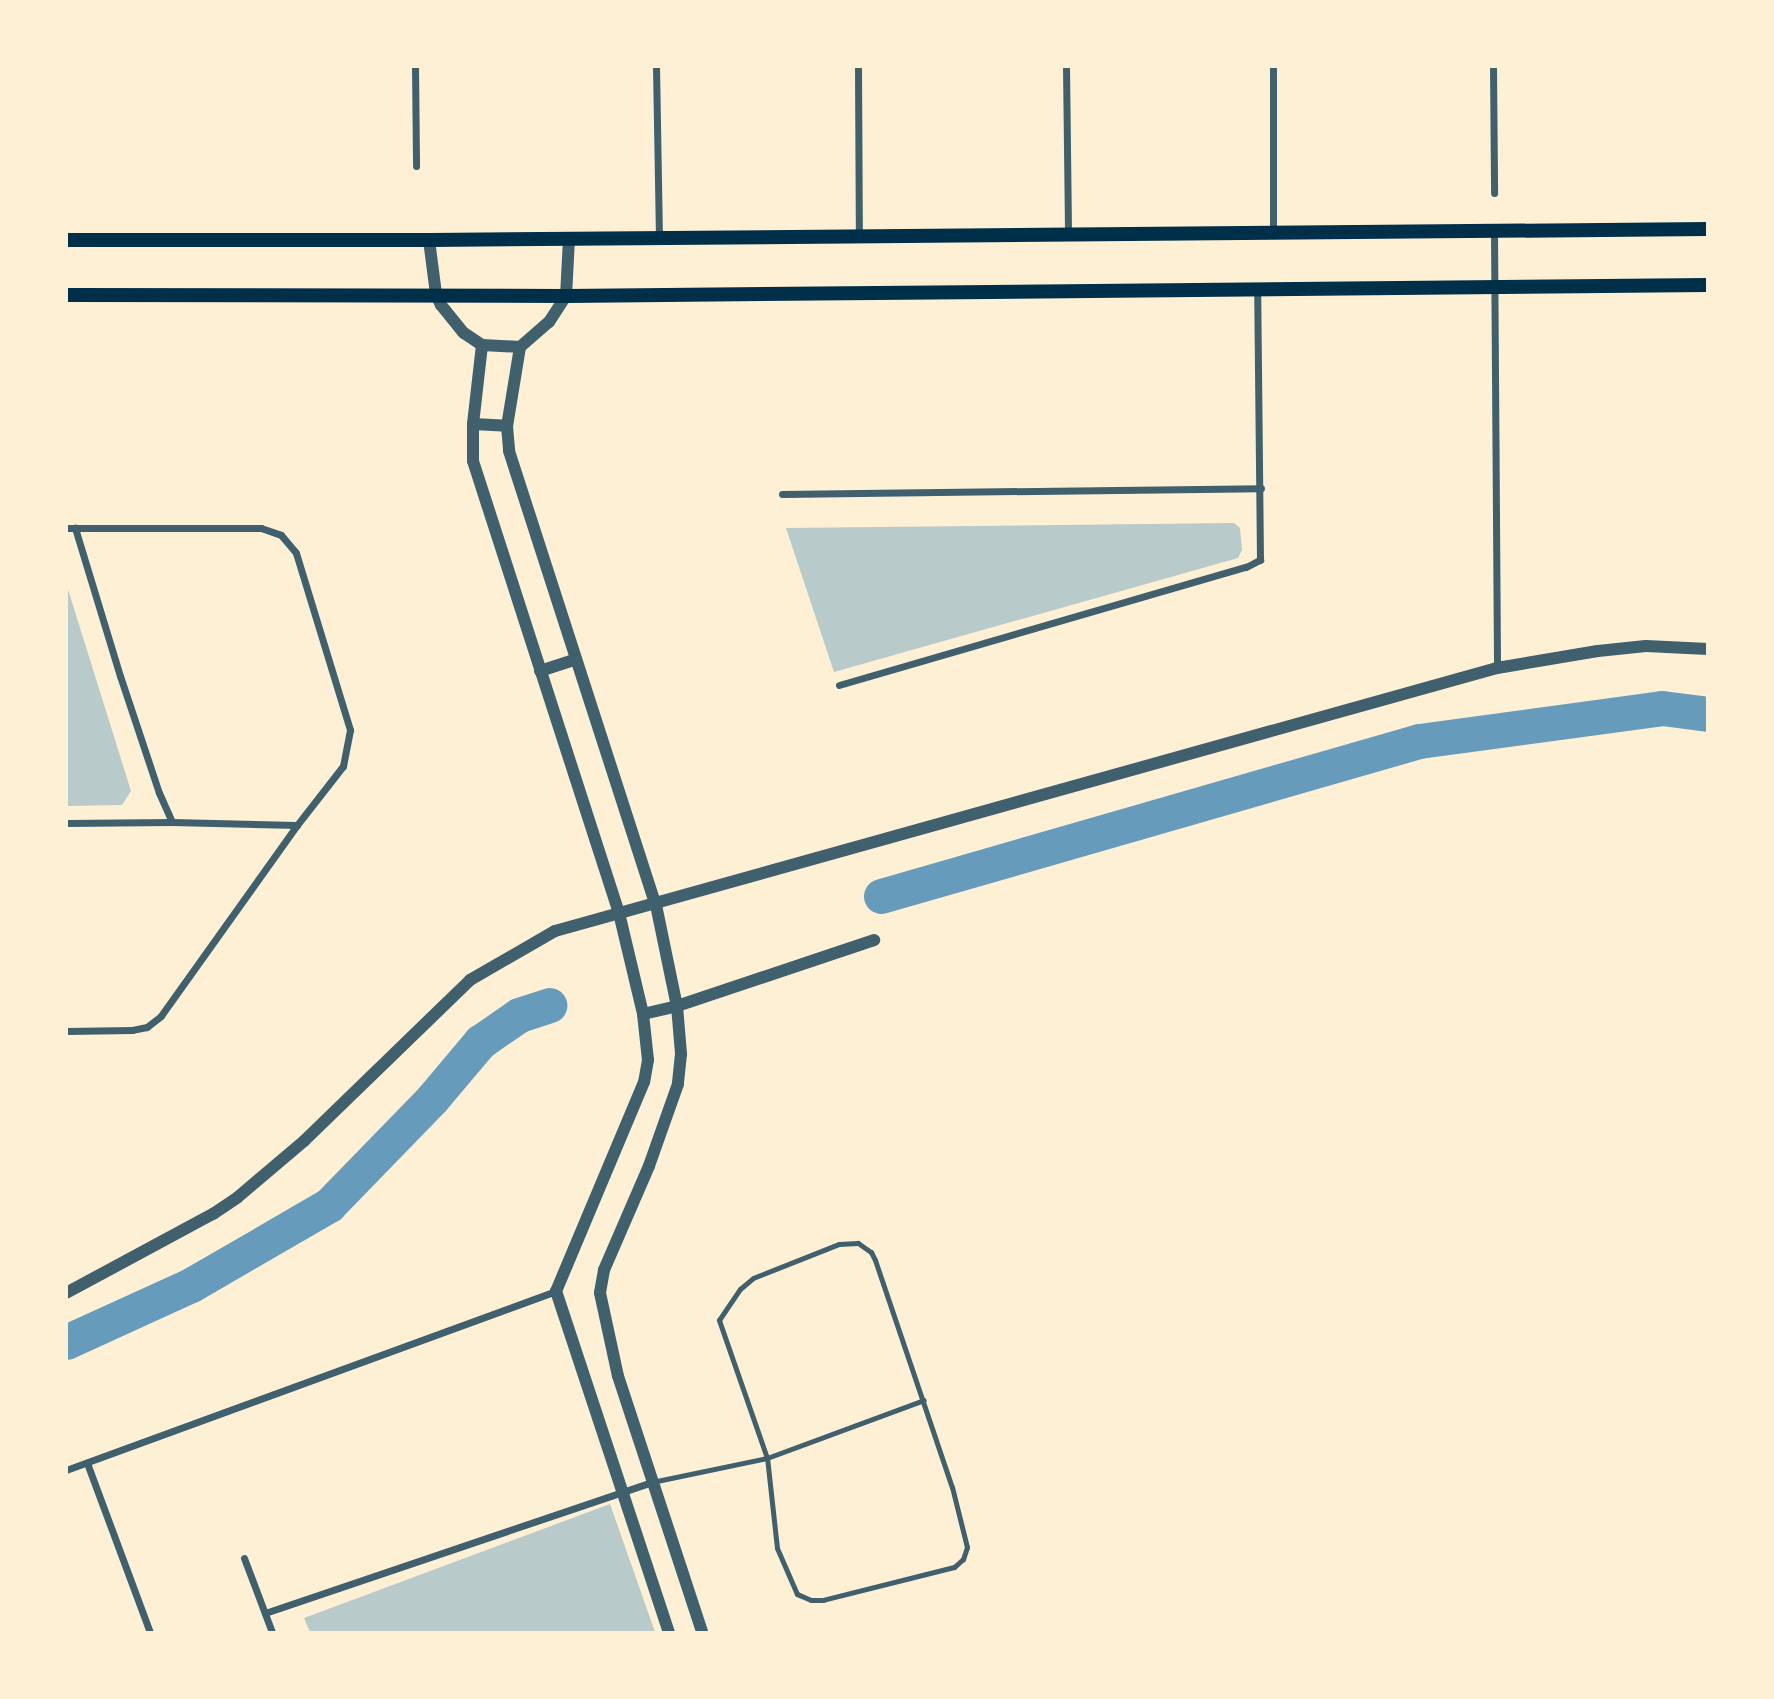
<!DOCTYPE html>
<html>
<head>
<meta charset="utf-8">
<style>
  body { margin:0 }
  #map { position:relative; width:1774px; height:1699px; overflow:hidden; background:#fdf0d5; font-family:"PT Sans Narrow",sans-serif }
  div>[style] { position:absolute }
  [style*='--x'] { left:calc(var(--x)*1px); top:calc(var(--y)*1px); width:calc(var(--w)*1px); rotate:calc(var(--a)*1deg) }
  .green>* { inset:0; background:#b9caca }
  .canal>* { height:35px; margin:-17.5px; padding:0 17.5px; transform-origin:17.5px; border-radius:17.5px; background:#669bbc }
  .service>* { height:5px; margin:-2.5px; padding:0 2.5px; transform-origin:2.5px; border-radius:2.5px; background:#3f606c }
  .minor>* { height:7px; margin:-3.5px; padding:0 3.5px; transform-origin:3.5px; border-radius:3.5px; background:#3f606c }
  .tertiary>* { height:12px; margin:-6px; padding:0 6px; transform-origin:6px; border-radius:6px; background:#3f606c }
  .secondary>* { height:14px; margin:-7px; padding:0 7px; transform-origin:7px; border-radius:7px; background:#003049 }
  span { translate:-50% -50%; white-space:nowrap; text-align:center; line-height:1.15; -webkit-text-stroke:5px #fdf0d5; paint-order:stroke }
  .frame { position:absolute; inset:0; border:68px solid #fdf0d5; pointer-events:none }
</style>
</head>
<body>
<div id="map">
  <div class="green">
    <div style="clip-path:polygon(1234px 523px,1240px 528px,1242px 550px,1238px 558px,834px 672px,786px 528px)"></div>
    <div style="clip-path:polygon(66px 583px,131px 791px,122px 805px,67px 806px)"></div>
    <div style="clip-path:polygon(610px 1504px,655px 1632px,310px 1632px,304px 1618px)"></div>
  </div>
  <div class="canal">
    <div style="--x:881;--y:896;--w:560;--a:-16.07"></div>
    <div style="--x:1419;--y:741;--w:245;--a:-7.7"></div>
    <div style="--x:1662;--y:708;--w:46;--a:7.4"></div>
    <div style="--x:66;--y:1342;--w:137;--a:-24.5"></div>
    <div style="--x:191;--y:1285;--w:160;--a:-30.1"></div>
    <div style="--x:329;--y:1205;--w:148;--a:-45.8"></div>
    <div style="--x:432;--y:1099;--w:75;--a:-49.9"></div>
    <div style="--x:480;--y:1042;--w:47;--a:-34.7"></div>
    <div style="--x:519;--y:1015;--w:32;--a:-18"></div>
  </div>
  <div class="service">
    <div style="--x:858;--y:1243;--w:16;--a:35"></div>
    <div style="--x:871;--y:1252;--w:9;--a:63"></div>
    <div style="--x:875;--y:1260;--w:240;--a:71.3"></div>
    <div style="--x:952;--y:1487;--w:62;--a:76"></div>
    <div style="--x:967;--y:1547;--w:13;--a:108"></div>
    <div style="--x:963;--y:1559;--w:12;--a:138"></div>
    <div style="--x:954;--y:1567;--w:135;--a:165.9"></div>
    <div style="--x:823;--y:1600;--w:12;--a:180"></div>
    <div style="--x:811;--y:1600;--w:15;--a:-157"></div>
    <div style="--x:797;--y:1594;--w:50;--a:-113.5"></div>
    <div style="--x:777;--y:1548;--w:91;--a:-96.3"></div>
    <div style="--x:767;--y:1458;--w:146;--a:-109.2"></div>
    <div style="--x:719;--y:1320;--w:37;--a:-56"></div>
    <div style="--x:740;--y:1289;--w:17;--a:-40"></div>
    <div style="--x:753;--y:1278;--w:92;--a:-21.6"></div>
    <div style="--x:839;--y:1244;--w:19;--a:-3"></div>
    <div style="--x:652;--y:1482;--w:117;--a:-11.8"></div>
    <div style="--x:767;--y:1458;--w:167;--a:-20.3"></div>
  </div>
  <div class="minor">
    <div style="--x:415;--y:66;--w:100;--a:89.4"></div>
    <div style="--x:656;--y:66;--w:173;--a:89"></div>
    <div style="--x:858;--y:66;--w:170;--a:89.7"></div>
    <div style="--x:1066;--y:66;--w:169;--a:89.3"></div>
    <div style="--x:1273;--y:66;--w:166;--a:90"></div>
    <div style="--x:1493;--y:66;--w:127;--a:89.5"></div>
    <div style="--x:1494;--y:231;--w:437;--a:89.6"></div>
    <div style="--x:782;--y:494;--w:479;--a:-0.7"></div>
    <div style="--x:66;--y:528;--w:195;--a:0"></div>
    <div style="--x:261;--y:528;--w:21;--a:19"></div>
    <div style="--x:281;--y:535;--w:23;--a:50"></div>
    <div style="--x:296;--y:553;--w:185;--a:73"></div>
    <div style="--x:350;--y:730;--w:37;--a:101"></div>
    <div style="--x:343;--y:766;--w:75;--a:127.9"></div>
    <div style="--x:297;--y:825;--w:234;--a:125.5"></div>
    <div style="--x:161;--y:1016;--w:18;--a:142"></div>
    <div style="--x:147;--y:1027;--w:15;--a:169"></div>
    <div style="--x:132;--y:1030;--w:66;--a:179.1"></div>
    <div style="--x:839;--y:685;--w:424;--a:-16.2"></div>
    <div style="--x:1246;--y:567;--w:16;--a:-27"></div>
    <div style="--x:1260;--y:560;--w:273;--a:-90.6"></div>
    <div style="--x:172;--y:822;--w:125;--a:1.4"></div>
    <div style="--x:66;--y:823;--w:106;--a:-0.5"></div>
    <div style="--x:172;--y:822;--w:32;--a:-114"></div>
    <div style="--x:159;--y:793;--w:123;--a:-108.4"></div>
    <div style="--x:120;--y:676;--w:155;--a:-106.9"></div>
    <div style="--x:87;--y:1463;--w:180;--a:69.6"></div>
    <div style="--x:66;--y:1470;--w:522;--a:-20.07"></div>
    <div style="--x:244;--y:1558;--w:79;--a:69.3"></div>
    <div style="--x:265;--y:1613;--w:409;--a:-18.7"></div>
  </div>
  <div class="tertiary">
    <div style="--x:429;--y:240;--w:54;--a:82.6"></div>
    <div style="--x:436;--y:294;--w:12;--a:66"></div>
    <div style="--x:441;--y:305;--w:36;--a:51"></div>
    <div style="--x:464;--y:333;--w:22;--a:34"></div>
    <div style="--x:482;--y:345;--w:38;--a:3"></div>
    <div style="--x:520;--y:347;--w:38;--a:-41"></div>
    <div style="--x:549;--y:322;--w:31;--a:-57"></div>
    <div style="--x:566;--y:296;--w:57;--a:-87"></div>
    <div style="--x:482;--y:345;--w:80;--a:96.5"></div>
    <div style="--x:473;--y:424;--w:37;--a:90"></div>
    <div style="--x:473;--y:461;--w:475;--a:72.1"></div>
    <div style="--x:619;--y:913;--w:104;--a:76.6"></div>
    <div style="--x:643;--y:1014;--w:46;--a:83.8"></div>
    <div style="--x:648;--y:1060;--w:22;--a:100"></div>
    <div style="--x:644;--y:1082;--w:227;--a:112.8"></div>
    <div style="--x:556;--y:1291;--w:359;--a:71.7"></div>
    <div style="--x:520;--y:347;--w:80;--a:99.3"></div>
    <div style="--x:507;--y:426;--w:25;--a:85"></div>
    <div style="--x:509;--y:451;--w:477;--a:72.1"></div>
    <div style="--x:656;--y:905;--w:103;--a:78.3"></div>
    <div style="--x:677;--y:1006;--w:48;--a:85.2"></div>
    <div style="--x:681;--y:1054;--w:30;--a:96"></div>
    <div style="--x:678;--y:1084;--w:87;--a:109.5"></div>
    <div style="--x:649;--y:1166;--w:113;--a:113.4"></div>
    <div style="--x:604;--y:1270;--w:23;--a:100"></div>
    <div style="--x:600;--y:1293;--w:85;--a:77.8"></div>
    <div style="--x:618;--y:1376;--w:269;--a:71.8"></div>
    <div style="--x:473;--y:424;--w:34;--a:3"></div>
    <div style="--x:540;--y:671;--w:38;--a:-18"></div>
    <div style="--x:643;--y:1014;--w:35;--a:-13"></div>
    <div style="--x:677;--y:1006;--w:208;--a:-18.5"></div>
    <div style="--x:66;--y:1293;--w:167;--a:-28.3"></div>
    <div style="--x:213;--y:1214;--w:30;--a:-34"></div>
    <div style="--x:238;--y:1197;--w:87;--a:-40.3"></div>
    <div style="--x:304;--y:1141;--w:231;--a:-44.1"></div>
    <div style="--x:470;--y:980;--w:98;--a:-30"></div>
    <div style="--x:555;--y:931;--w:978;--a:-15.6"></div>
    <div style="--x:1497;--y:668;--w:102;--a:-9.6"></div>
    <div style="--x:1598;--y:651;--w:48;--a:-5.9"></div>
    <div style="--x:1646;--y:646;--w:62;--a:2.8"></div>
  </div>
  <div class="secondary">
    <div style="--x:66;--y:240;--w:363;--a:0"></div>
    <div style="--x:429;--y:240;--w:1279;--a:-0.49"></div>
    <div style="--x:66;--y:295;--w:500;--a:0.11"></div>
    <div style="--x:566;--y:296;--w:1142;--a:-0.55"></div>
  </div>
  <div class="frame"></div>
</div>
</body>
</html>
